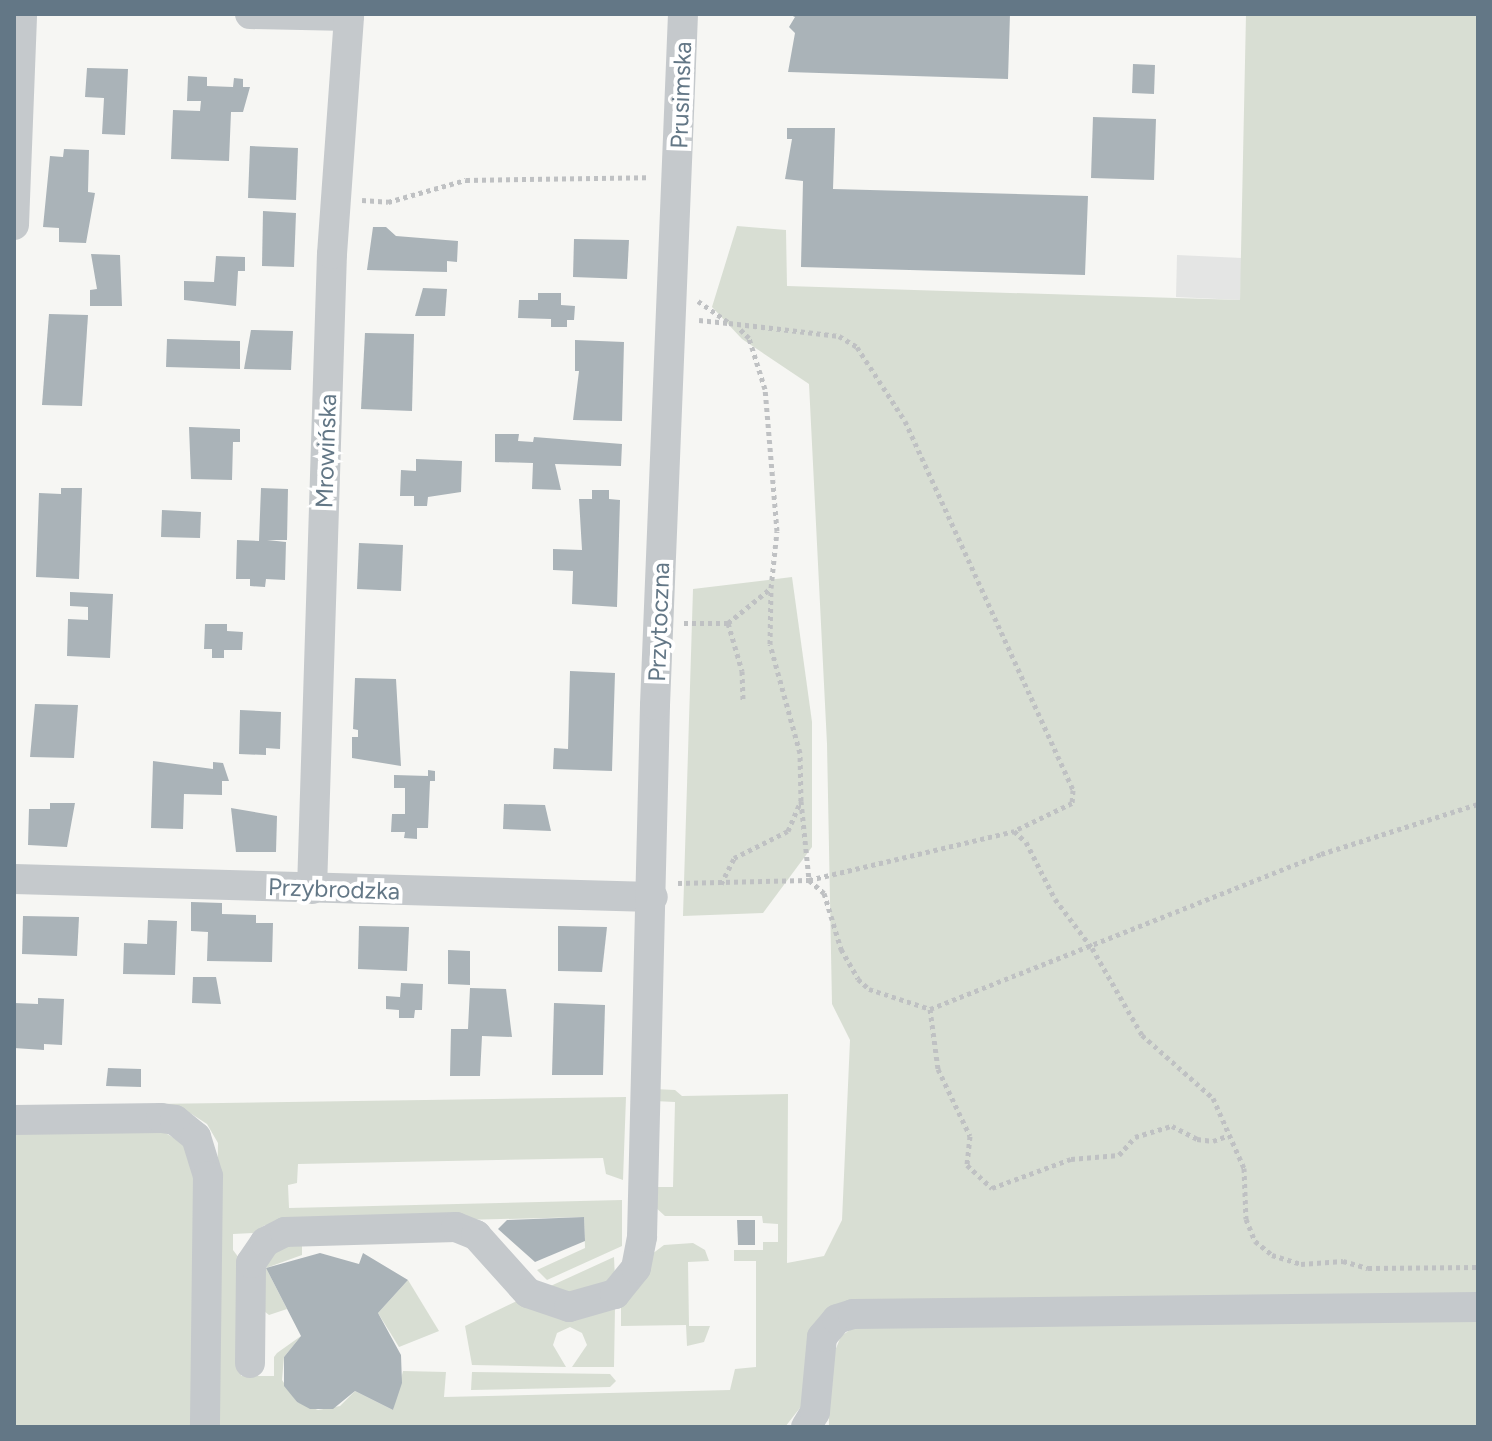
<!DOCTYPE html>
<html>
<head>
<meta charset="utf-8">
<style>
  body { margin:0 }
  #map { position:relative; width:1492px; height:1441px; overflow:hidden; background:#f6f6f3; font-family:Figtree,sans-serif }
  div>[style] { position:absolute }
  [style*='--x'] { left:calc(var(--x)*1px); top:calc(var(--y)*1px); width:calc(var(--w)*1px); rotate:calc(var(--a)*1deg) }
  .built>* { inset:0; background:#e4e5e4 }
  .green>* { inset:0; background:#d8ded3 }
  .building>* { inset:0; background:#aab3b8 }
  .path>* { height:5px; margin-top:-2.5px; transform-origin:0; background:repeating-linear-gradient(90deg,#bfc1c3 0 4px,transparent 0 8px) }
  .minor>* { height:30px; margin:-15px; padding:0 15px; transform-origin:15px; border-radius:15px; background:#c5c9cc }
  span { translate:-50% -50%; white-space:nowrap; text-align:center; line-height:1.15; -webkit-text-stroke:8px #fff; paint-order:stroke }
  .street-label { font-size:24px; color:#637786 }
  .frame { position:absolute; inset:0; border:16px solid #637786; pointer-events:none }
</style>
</head>
<body>
<div id="map">
  <div class="built">
    <div style="clip-path:polygon(1177px 255px,1242px 258px,1240px 300px,1176px 297px)"></div>
  </div>
  <div class="green">
    <div style="clip-path:polygon(1246px 14px,1478px 14px,1478px 1299px,834px 1308px,807px 1399px,785px 1427px,213px 1427px,218px 1143px,207px 1124px,190px 1113px,18px 1106px,626px 1097px,623px 1180px,606px 1174px,603px 1158px,298px 1164px,297px 1183px,288px 1185px,289px 1208px,622px 1200px,622px 1246px,547px 1280px,537px 1270px,585px 1248px,584px 1217px,265px 1225px,253px 1233px,233px 1234px,233px 1250px,239px 1258px,241px 1376px,274px 1376px,274px 1357px,277px 1353px,301px 1336px,284px 1357px,282px 1380px,297px 1402px,318px 1410px,340px 1406px,355px 1391px,393px 1410px,403px 1371px,446px 1372px,444px 1397px,730px 1390px,735px 1369px,756px 1367px,756px 1261px,734px 1261px,734px 1250px,763px 1250px,763px 1242px,778px 1242px,778px 1224px,763px 1223px,762px 1216px,665px 1216px,654px 1206px,652px 1187px,673px 1187px,675px 1102px,654px 1101px,654px 1089px,675px 1090px,682px 1096px,788px 1094px,787px 1263px,824px 1256px,842px 1220px,850px 1040px,832px 1004px,827px 744px,809px 384px,742px 339px,712px 307px,737px 226px,786px 230px,787px 286px,1240px 300px)"></div>
    <div style="clip-path:polygon(792px 577px,812px 722px,812px 847px,763px 913px,683px 916px,693px 589px)"></div>
    <div style="clip-path:polygon(14px 1127px,162px 1131px,181px 1142px,193px 1159px,196px 1373px,190px 1427px,14px 1427px)"></div>
    <div style="clip-path:polygon(302px 1242px,302px 1255px,266px 1268px,287px 1309px,269px 1315px,264px 1311px,261px 1267px,267px 1251px)"></div>
    <div style="clip-path:polygon(693px 1243px,705px 1250px,709px 1261px,688px 1262px,689px 1326px,710px 1326px,704px 1342px,687px 1346px,686px 1325px,621px 1326px,621px 1303px,652px 1254px,664px 1245px)"></div>
    <div style="clip-path:polygon(614px 1257px,615px 1279px,590px 1295px,544px 1289px)"></div>
    <div style="clip-path:polygon(408px 1280px,439px 1331px,399px 1347px,378px 1313px)"></div>
    <div style="clip-path:polygon(521px 1299px,580px 1319px,615px 1307px,614px 1367px,572px 1367px,587px 1345px,582px 1333px,570px 1327px,557px 1333px,553px 1345px,566px 1367px,472px 1365px,465px 1326px)"></div>
    <div style="clip-path:polygon(1478px 1315px,1478px 1427px,829px 1427px,828px 1368px,841px 1336px,856px 1326px)"></div>
    <div style="clip-path:polygon(472px 1372px,610px 1374px,616px 1381px,610px 1387px,471px 1390px)"></div>
  </div>
  <div class="building">
    <div style="clip-path:polygon(788px 14px,1010px 14px,1008px 79px,788px 72px,795px 33px,789px 27px,795px 17px)"></div>
    <div style="clip-path:polygon(1133px 64px,1155px 65px,1154px 94px,1132px 93px)"></div>
    <div style="clip-path:polygon(87px 68px,128px 69px,125px 135px,102px 134px,104px 98px,85px 97px)"></div>
    <div style="clip-path:polygon(188px 76px,207px 77px,207px 86px,233px 87px,234px 78px,243px 79px,243px 87px,250px 87px,243px 112px,231px 112px,229px 161px,171px 159px,173px 110px,200px 111px,201px 101px,187px 101px)"></div>
    <div style="clip-path:polygon(1093px 117px,1156px 119px,1154px 180px,1091px 178px)"></div>
    <div style="clip-path:polygon(787px 128px,835px 128px,833px 189px,1088px 196px,1085px 275px,801px 267px,803px 181px,785px 179px,792px 139px,787px 139px)"></div>
    <div style="clip-path:polygon(250px 146px,298px 148px,296px 200px,248px 198px)"></div>
    <div style="clip-path:polygon(64px 149px,89px 150px,88px 192px,95px 193px,86px 243px,59px 242px,59px 228px,43px 227px,50px 156px,63px 157px)"></div>
    <div style="clip-path:polygon(263px 211px,296px 213px,294px 267px,262px 266px)"></div>
    <div style="clip-path:polygon(373px 227px,386px 227px,396px 236px,458px 241px,457px 262px,447px 261px,447px 272px,367px 270px)"></div>
    <div style="clip-path:polygon(574px 239px,629px 240px,627px 279px,573px 277px)"></div>
    <div style="clip-path:polygon(91px 254px,120px 255px,122px 306px,90px 306px,90px 290px,97px 289px)"></div>
    <div style="clip-path:polygon(216px 256px,245px 257px,245px 271px,238px 271px,236px 306px,184px 300px,184px 281px,214px 282px)"></div>
    <div style="clip-path:polygon(423px 288px,447px 289px,445px 316px,415px 316px)"></div>
    <div style="clip-path:polygon(538px 293px,561px 293px,561px 305px,575px 306px,574px 320px,567px 320px,567px 327px,551px 327px,551px 319px,518px 318px,519px 300px,538px 300px)"></div>
    <div style="clip-path:polygon(49px 314px,88px 315px,82px 406px,42px 405px)"></div>
    <div style="clip-path:polygon(251px 330px,293px 331px,291px 370px,244px 369px)"></div>
    <div style="clip-path:polygon(365px 333px,414px 334px,412px 411px,361px 409px)"></div>
    <div style="clip-path:polygon(167px 339px,240px 341px,240px 369px,166px 367px)"></div>
    <div style="clip-path:polygon(575px 340px,624px 342px,622px 421px,573px 420px,579px 371px,575px 371px)"></div>
    <div style="clip-path:polygon(189px 427px,240px 429px,240px 442px,233px 442px,232px 480px,191px 479px)"></div>
    <div style="clip-path:polygon(495px 434px,519px 434px,518px 441px,533px 442px,534px 437px,622px 444px,621px 466px,555px 464px,561px 490px,532px 489px,533px 463px,495px 462px)"></div>
    <div style="clip-path:polygon(416px 459px,462px 461px,461px 492px,428px 497px,427px 506px,414px 506px,414px 496px,400px 496px,401px 470px,416px 471px)"></div>
    <div style="clip-path:polygon(61px 488px,82px 488px,79px 579px,36px 577px,39px 493px,61px 494px)"></div>
    <div style="clip-path:polygon(261px 488px,288px 489px,287px 540px,267px 540px,286px 542px,285px 580px,266px 579px,265px 587px,250px 586px,250px 579px,236px 579px,237px 540px,259px 541px)"></div>
    <div style="clip-path:polygon(592px 490px,609px 490px,609px 499px,620px 500px,617px 607px,572px 604px,573px 571px,553px 570px,553px 549px,582px 550px,579px 499px,592px 499px)"></div>
    <div style="clip-path:polygon(162px 510px,201px 512px,200px 538px,161px 537px)"></div>
    <div style="clip-path:polygon(359px 543px,403px 545px,401px 591px,357px 589px)"></div>
    <div style="clip-path:polygon(70px 592px,113px 594px,110px 658px,67px 656px,68px 619px,88px 620px,88px 607px,70px 606px)"></div>
    <div style="clip-path:polygon(205px 624px,227px 624px,227px 631px,243px 632px,242px 650px,224px 650px,224px 658px,212px 658px,212px 649px,204px 649px)"></div>
    <div style="clip-path:polygon(570px 671px,615px 673px,612px 771px,553px 769px,554px 748px,568px 749px)"></div>
    <div style="clip-path:polygon(355px 678px,396px 679px,401px 766px,352px 758px,352px 737px,358px 737px,358px 730px,353px 729px)"></div>
    <div style="clip-path:polygon(35px 704px,78px 705px,74px 758px,30px 757px)"></div>
    <div style="clip-path:polygon(240px 710px,281px 712px,280px 749px,266px 748px,266px 755px,239px 754px)"></div>
    <div style="clip-path:polygon(153px 761px,213px 769px,213px 762px,223px 763px,229px 781px,222px 781px,222px 795px,184px 794px,183px 829px,151px 828px)"></div>
    <div style="clip-path:polygon(428px 770px,435px 771px,435px 781px,430px 781px,428px 828px,417px 828px,417px 839px,404px 838px,405px 832px,391px 832px,392px 814px,405px 814px,405px 788px,394px 788px,394px 775px,428px 776px)"></div>
    <div style="clip-path:polygon(50px 803px,75px 803px,67px 847px,28px 845px,29px 809px,50px 809px)"></div>
    <div style="clip-path:polygon(504px 804px,545px 805px,551px 831px,503px 829px)"></div>
    <div style="clip-path:polygon(231px 808px,277px 816px,276px 852px,236px 852px)"></div>
    <div style="clip-path:polygon(191px 902px,222px 903px,222px 914px,256px 915px,256px 923px,273px 923px,272px 962px,207px 961px,208px 932px,191px 931px)"></div>
    <div style="clip-path:polygon(23px 916px,79px 917px,77px 956px,22px 954px)"></div>
    <div style="clip-path:polygon(148px 920px,177px 921px,175px 975px,123px 974px,124px 943px,147px 944px)"></div>
    <div style="clip-path:polygon(359px 926px,409px 927px,407px 971px,358px 969px)"></div>
    <div style="clip-path:polygon(558px 926px,607px 927px,602px 972px,558px 971px)"></div>
    <div style="clip-path:polygon(448px 950px,470px 951px,470px 985px,448px 984px)"></div>
    <div style="clip-path:polygon(193px 977px,216px 977px,221px 1004px,192px 1003px)"></div>
    <div style="clip-path:polygon(401px 983px,423px 984px,422px 1010px,415px 1010px,414px 1018px,399px 1018px,399px 1010px,386px 1009px,386px 996px,400px 997px)"></div>
    <div style="clip-path:polygon(470px 988px,506px 989px,512px 1037px,482px 1036px,480px 1076px,450px 1076px,451px 1029px,468px 1029px)"></div>
    <div style="clip-path:polygon(38px 998px,64px 999px,62px 1045px,44px 1044px,44px 1050px,14px 1048px,14px 1003px,38px 1004px)"></div>
    <div style="clip-path:polygon(554px 1003px,605px 1005px,603px 1075px,552px 1075px)"></div>
    <div style="clip-path:polygon(108px 1068px,141px 1069px,141px 1087px,106px 1086px)"></div>
    <div style="clip-path:polygon(584px 1217px,585px 1241px,535px 1262px,498px 1229px,507px 1220px)"></div>
    <div style="clip-path:polygon(737px 1220px,755px 1220px,755px 1245px,738px 1245px)"></div>
    <div style="clip-path:polygon(320px 1253px,359px 1264px,363px 1253px,408px 1280px,378px 1313px,401px 1355px,402px 1383px,393px 1410px,355px 1391px,333px 1409px,310px 1409px,297px 1402px,284px 1386px,284px 1357px,301px 1336px,266px 1268px)"></div>
  </div>
  <div class="path">
    <div style="--x:362;--y:200;--w:26;--a:4"></div>
    <div style="--x:388;--y:202;--w:81;--a:-15.8"></div>
    <div style="--x:466;--y:180;--w:183;--a:-0.9"></div>
    <div style="--x:698;--y:301;--w:38;--a:35"></div>
    <div style="--x:729;--y:323;--w:111;--a:6.7"></div>
    <div style="--x:839;--y:336;--w:21;--a:31"></div>
    <div style="--x:857;--y:347;--w:88;--a:57"></div>
    <div style="--x:905;--y:421;--w:405;--a:65.5"></div>
    <div style="--x:1073;--y:790;--w:13;--a:94"></div>
    <div style="--x:1072;--y:803;--w:64;--a:154.2"></div>
    <div style="--x:699;--y:320;--w:29;--a:6"></div>
    <div style="--x:684;--y:623;--w:44;--a:0"></div>
    <div style="--x:728;--y:623;--w:55;--a:-39.1"></div>
    <div style="--x:771;--y:588;--w:57;--a:-84"></div>
    <div style="--x:777;--y:531;--w:143;--a:-94.8"></div>
    <div style="--x:765;--y:389;--w:53;--a:-107.4"></div>
    <div style="--x:749;--y:338;--w:16;--a:-135"></div>
    <div style="--x:728;--y:623;--w:50;--a:73.7"></div>
    <div style="--x:742;--y:671;--w:31;--a:88"></div>
    <div style="--x:801;--y:801;--w:79;--a:84.2"></div>
    <div style="--x:809;--y:880;--w:20;--a:41"></div>
    <div style="--x:824;--y:893;--w:59;--a:73.1"></div>
    <div style="--x:841;--y:949;--w:34;--a:60"></div>
    <div style="--x:858;--y:979;--w:15;--a:42"></div>
    <div style="--x:869;--y:989;--w:64;--a:18.2"></div>
    <div style="--x:930;--y:1009;--w:421;--a:-21.6"></div>
    <div style="--x:1321;--y:854;--w:165;--a:-17.7"></div>
    <div style="--x:678;--y:883;--w:131;--a:-1.3"></div>
    <div style="--x:809;--y:880;--w:211;--a:-13.4"></div>
    <div style="--x:1014;--y:831;--w:16;--a:43"></div>
    <div style="--x:1026;--y:842;--w:64;--a:63"></div>
    <div style="--x:1055;--y:899;--w:61;--a:52.9"></div>
    <div style="--x:1092;--y:948;--w:100;--a:60.1"></div>
    <div style="--x:1142;--y:1035;--w:95;--a:41.6"></div>
    <div style="--x:1213;--y:1098;--w:77;--a:66.1"></div>
    <div style="--x:1244;--y:1168;--w:51;--a:87.8"></div>
    <div style="--x:1246;--y:1219;--w:24;--a:68"></div>
    <div style="--x:1255;--y:1241;--w:22;--a:39"></div>
    <div style="--x:1272;--y:1255;--w:30;--a:17"></div>
    <div style="--x:1301;--y:1264;--w:42;--a:-4.1"></div>
    <div style="--x:1343;--y:1261;--w:26;--a:16"></div>
    <div style="--x:1368;--y:1268;--w:110;--a:-0.5"></div>
    <div style="--x:721;--y:884;--w:29;--a:-63"></div>
    <div style="--x:734;--y:858;--w:60;--a:-26.6"></div>
    <div style="--x:788;--y:831;--w:33;--a:-67"></div>
    <div style="--x:801;--y:801;--w:48;--a:-91.2"></div>
    <div style="--x:800;--y:753;--w:113;--a:-105.4"></div>
    <div style="--x:770;--y:644;--w:55;--a:-89"></div>
    <div style="--x:930;--y:1009;--w:61;--a:82.4"></div>
    <div style="--x:938;--y:1069;--w:74;--a:64.5"></div>
    <div style="--x:970;--y:1136;--w:29;--a:96"></div>
    <div style="--x:967;--y:1165;--w:34;--a:43"></div>
    <div style="--x:992;--y:1188;--w:84;--a:-20.2"></div>
    <div style="--x:1071;--y:1159;--w:48;--a:-4.8"></div>
    <div style="--x:1119;--y:1155;--w:24;--a:-48"></div>
    <div style="--x:1135;--y:1137;--w:39;--a:-17"></div>
    <div style="--x:1172;--y:1126;--w:28;--a:27"></div>
    <div style="--x:1197;--y:1139;--w:16;--a:7"></div>
    <div style="--x:1213;--y:1141;--w:15;--a:-20"></div>
  </div>
  <div class="minor">
    <div style="--x:250;--y:14;--w:99;--a:1.2"></div>
    <div style="--x:14;--y:225;--w:211;--a:-87.8"></div>
    <div style="--x:14;--y:879;--w:639;--a:1.61"></div>
    <div style="--x:312;--y:889;--w:635;--a:-88.2"></div>
    <div style="--x:332;--y:254;--w:241;--a:-85.9"></div>
    <div style="--x:14;--y:1120;--w:147;--a:-0.8"></div>
    <div style="--x:161;--y:1118;--w:14;--a:8"></div>
    <div style="--x:175;--y:1120;--w:27;--a:39"></div>
    <div style="--x:196;--y:1137;--w:41;--a:72.9"></div>
    <div style="--x:208;--y:1176;--w:251;--a:90.7"></div>
    <div style="--x:250;--y:1363;--w:100;--a:-89.4"></div>
    <div style="--x:251;--y:1263;--w:25;--a:-56"></div>
    <div style="--x:265;--y:1242;--w:22;--a:-27"></div>
    <div style="--x:285;--y:1232;--w:171;--a:-1.7"></div>
    <div style="--x:456;--y:1227;--w:22;--a:22"></div>
    <div style="--x:476;--y:1235;--w:78;--a:48.1"></div>
    <div style="--x:528;--y:1293;--w:43;--a:18.9"></div>
    <div style="--x:569;--y:1307;--w:48;--a:-15.8"></div>
    <div style="--x:615;--y:1294;--w:33;--a:-51"></div>
    <div style="--x:636;--y:1268;--w:32;--a:-79"></div>
    <div style="--x:642;--y:1237;--w:532;--a:-88.6"></div>
    <div style="--x:655;--y:705;--w:692;--a:-87.68"></div>
    <div style="--x:806;--y:1427;--w:17;--a:-59"></div>
    <div style="--x:815;--y:1412;--w:75;--a:-84.7"></div>
    <div style="--x:822;--y:1337;--w:23;--a:-50"></div>
    <div style="--x:837;--y:1319;--w:17;--a:-17"></div>
    <div style="--x:853;--y:1314;--w:625;--a:-0.64"></div>
  </div>
  <div class="street-label">
    <span style="left:681px;top:95px;rotate:-88deg">Prusimska</span>
    <span style="left:326px;top:451px;rotate:-88deg">Mrowińska</span>
    <span style="left:659px;top:622px;rotate:-88deg">Przytoczna</span>
    <span style="left:334px;top:889px;rotate:2deg">Przybrodzka</span>
  </div>
  <div class="frame"></div>
</div>
</body>
</html>
